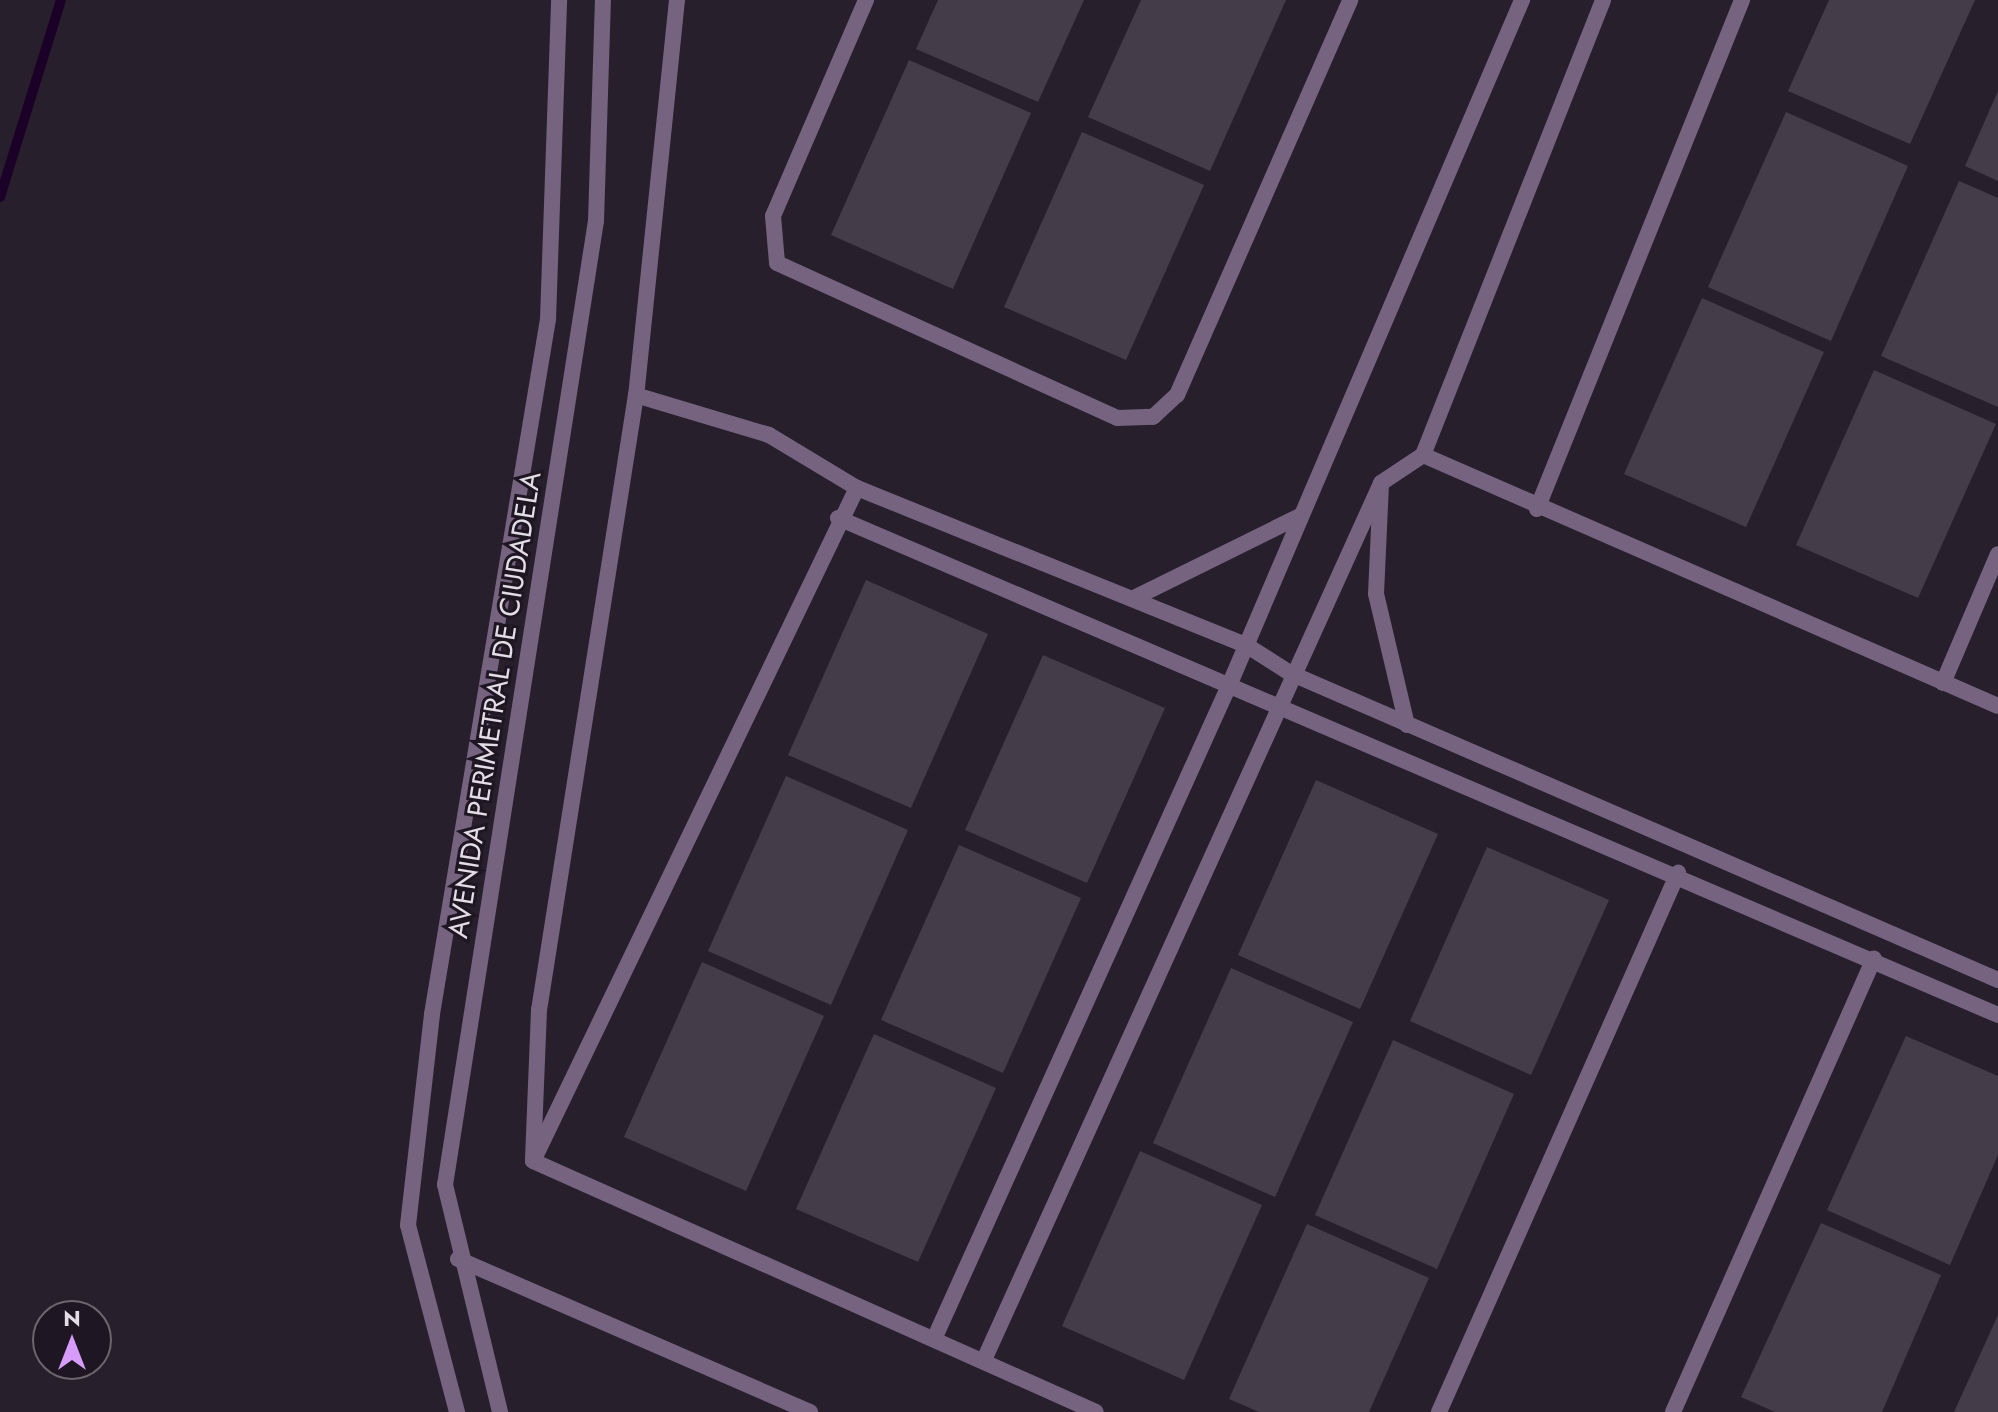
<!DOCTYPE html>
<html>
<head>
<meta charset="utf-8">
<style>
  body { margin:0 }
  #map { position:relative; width:1998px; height:1412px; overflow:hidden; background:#27202c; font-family:Jost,sans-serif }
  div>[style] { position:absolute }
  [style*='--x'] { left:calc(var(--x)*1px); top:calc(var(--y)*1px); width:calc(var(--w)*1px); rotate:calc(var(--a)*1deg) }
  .stream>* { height:10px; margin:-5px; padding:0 5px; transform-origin:5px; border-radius:5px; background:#1b0028 }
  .building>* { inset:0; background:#443c49 }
  .street>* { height:16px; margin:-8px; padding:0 8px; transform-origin:8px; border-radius:8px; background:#75637f }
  span { translate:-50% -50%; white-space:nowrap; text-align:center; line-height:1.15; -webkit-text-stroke:6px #1e1622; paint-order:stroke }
  .street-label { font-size:28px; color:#e2dde6 }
  .north { position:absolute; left:32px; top:1300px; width:80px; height:80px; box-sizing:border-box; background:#1e1622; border:2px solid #6c6670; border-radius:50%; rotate:0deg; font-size:22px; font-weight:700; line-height:32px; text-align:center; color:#e2dde6 }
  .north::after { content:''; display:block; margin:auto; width:28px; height:36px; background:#d79bf9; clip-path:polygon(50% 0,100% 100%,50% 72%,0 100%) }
</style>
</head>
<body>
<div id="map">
  <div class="stream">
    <div style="--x:0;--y:197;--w:206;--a:-72.8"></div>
  </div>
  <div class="building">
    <div style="clip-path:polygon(938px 0,1084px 0,1038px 102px,916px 49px)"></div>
    <div style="clip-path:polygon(1141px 0,1286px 0,1210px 171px,1088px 117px)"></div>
    <div style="clip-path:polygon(1829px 0,1975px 0,1910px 144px,1788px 91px)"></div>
    <div style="clip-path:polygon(909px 60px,1031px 113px,953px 289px,831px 235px)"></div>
    <div style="clip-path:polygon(1998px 91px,1998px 181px,1965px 166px)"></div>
    <div style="clip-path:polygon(1786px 112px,1908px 166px,1831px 341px,1708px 287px)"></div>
    <div style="clip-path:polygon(1082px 132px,1204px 185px,1126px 360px,1004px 307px)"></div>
    <div style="clip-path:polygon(1959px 181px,1998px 198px,1998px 407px,1881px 356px)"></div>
    <div style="clip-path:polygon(1702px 298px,1824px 352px,1746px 527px,1624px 474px)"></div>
    <div style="clip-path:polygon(1874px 370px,1996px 424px,1918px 598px,1796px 545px)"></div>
    <div style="clip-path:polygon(866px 580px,988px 634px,911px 808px,788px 755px)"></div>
    <div style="clip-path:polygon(1043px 655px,1165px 708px,1087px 883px,965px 830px)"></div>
    <div style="clip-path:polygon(786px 776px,908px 830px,831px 1005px,708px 951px)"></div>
    <div style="clip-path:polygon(1316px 780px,1438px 834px,1360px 1009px,1238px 955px)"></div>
    <div style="clip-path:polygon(959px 845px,1081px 898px,1003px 1073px,881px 1020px)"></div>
    <div style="clip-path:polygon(1487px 847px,1609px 900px,1531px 1075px,1410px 1021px)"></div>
    <div style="clip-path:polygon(702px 962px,824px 1016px,746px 1191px,624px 1137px)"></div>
    <div style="clip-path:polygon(1231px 968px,1353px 1022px,1275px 1197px,1153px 1143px)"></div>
    <div style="clip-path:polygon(874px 1034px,996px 1088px,918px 1262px,796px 1209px)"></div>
    <div style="clip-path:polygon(1906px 1036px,1998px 1076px,1998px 1155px,1950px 1265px,1827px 1210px)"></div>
    <div style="clip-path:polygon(1393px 1040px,1514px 1094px,1437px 1269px,1315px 1215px)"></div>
    <div style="clip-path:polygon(1140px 1151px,1262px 1205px,1184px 1380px,1062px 1326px)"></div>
    <div style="clip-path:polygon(1821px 1223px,1941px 1275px,1882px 1412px,1775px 1412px,1741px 1397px)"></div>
    <div style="clip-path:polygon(1307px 1224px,1429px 1278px,1369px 1412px,1259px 1412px,1229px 1399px)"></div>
    <div style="clip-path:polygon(1998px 1315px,1998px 1412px,1954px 1412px)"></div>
  </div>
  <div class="street">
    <div style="--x:677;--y:0;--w:397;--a:95.9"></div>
    <div style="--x:636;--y:395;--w:623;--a:98.96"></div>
    <div style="--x:539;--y:1010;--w:151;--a:92.3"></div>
    <div style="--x:533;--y:1161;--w:616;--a:24.03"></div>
    <div style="--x:866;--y:0;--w:235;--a:113.3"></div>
    <div style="--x:773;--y:216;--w:47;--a:85.1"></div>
    <div style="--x:777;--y:263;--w:374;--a:24.5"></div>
    <div style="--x:1117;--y:418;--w:36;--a:-2"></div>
    <div style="--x:1153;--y:417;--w:33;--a:-43"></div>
    <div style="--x:1177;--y:395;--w:431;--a:-66.3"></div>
    <div style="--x:1423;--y:455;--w:627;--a:23.58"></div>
    <div style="--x:857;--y:488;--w:419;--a:22"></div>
    <div style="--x:1246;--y:645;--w:52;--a:32.5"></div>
    <div style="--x:1290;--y:673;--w:772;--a:23.44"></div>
    <div style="--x:1537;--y:509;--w:549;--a:-68.06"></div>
    <div style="--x:838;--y:518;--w:1262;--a:23.19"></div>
    <div style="--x:1132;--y:599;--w:187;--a:-26.3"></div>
    <div style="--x:1943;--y:683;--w:140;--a:-66.9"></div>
    <div style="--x:1407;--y:725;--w:135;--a:-103.3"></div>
    <div style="--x:1376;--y:594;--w:111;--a:-87.4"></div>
    <div style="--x:1381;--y:483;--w:50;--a:-33.7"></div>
    <div style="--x:1423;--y:455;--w:489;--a:-68.4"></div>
    <div style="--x:534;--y:1159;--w:745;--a:-64.3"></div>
    <div style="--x:857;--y:488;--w:103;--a:-148.9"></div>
    <div style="--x:769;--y:435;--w:139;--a:-163.3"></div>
    <div style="--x:458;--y:1259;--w:384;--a:23.5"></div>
    <div style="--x:935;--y:1337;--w:720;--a:-65.71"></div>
    <div style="--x:1231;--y:681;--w:741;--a:-66.86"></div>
    <div style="--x:984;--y:1360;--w:963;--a:-65.64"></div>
    <div style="--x:457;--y:1412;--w:193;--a:-104.7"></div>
    <div style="--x:408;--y:1225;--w:212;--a:-83.5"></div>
    <div style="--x:432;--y:1014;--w:705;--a:-80.52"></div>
    <div style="--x:548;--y:319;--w:319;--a:-88"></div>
    <div style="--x:500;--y:1412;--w:234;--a:-103.6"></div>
    <div style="--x:445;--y:1185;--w:976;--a:-81.1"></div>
    <div style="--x:596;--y:221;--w:221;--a:-88.2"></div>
    <div style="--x:1439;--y:1412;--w:590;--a:-66.09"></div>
    <div style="--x:1673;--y:1412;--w:496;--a:-66.1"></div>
  </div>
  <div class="street-label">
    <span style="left:495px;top:705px;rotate:-81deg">AVENIDA PERIMETRAL DE CIUDADELA</span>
  </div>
  <div class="north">N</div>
</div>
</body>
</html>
